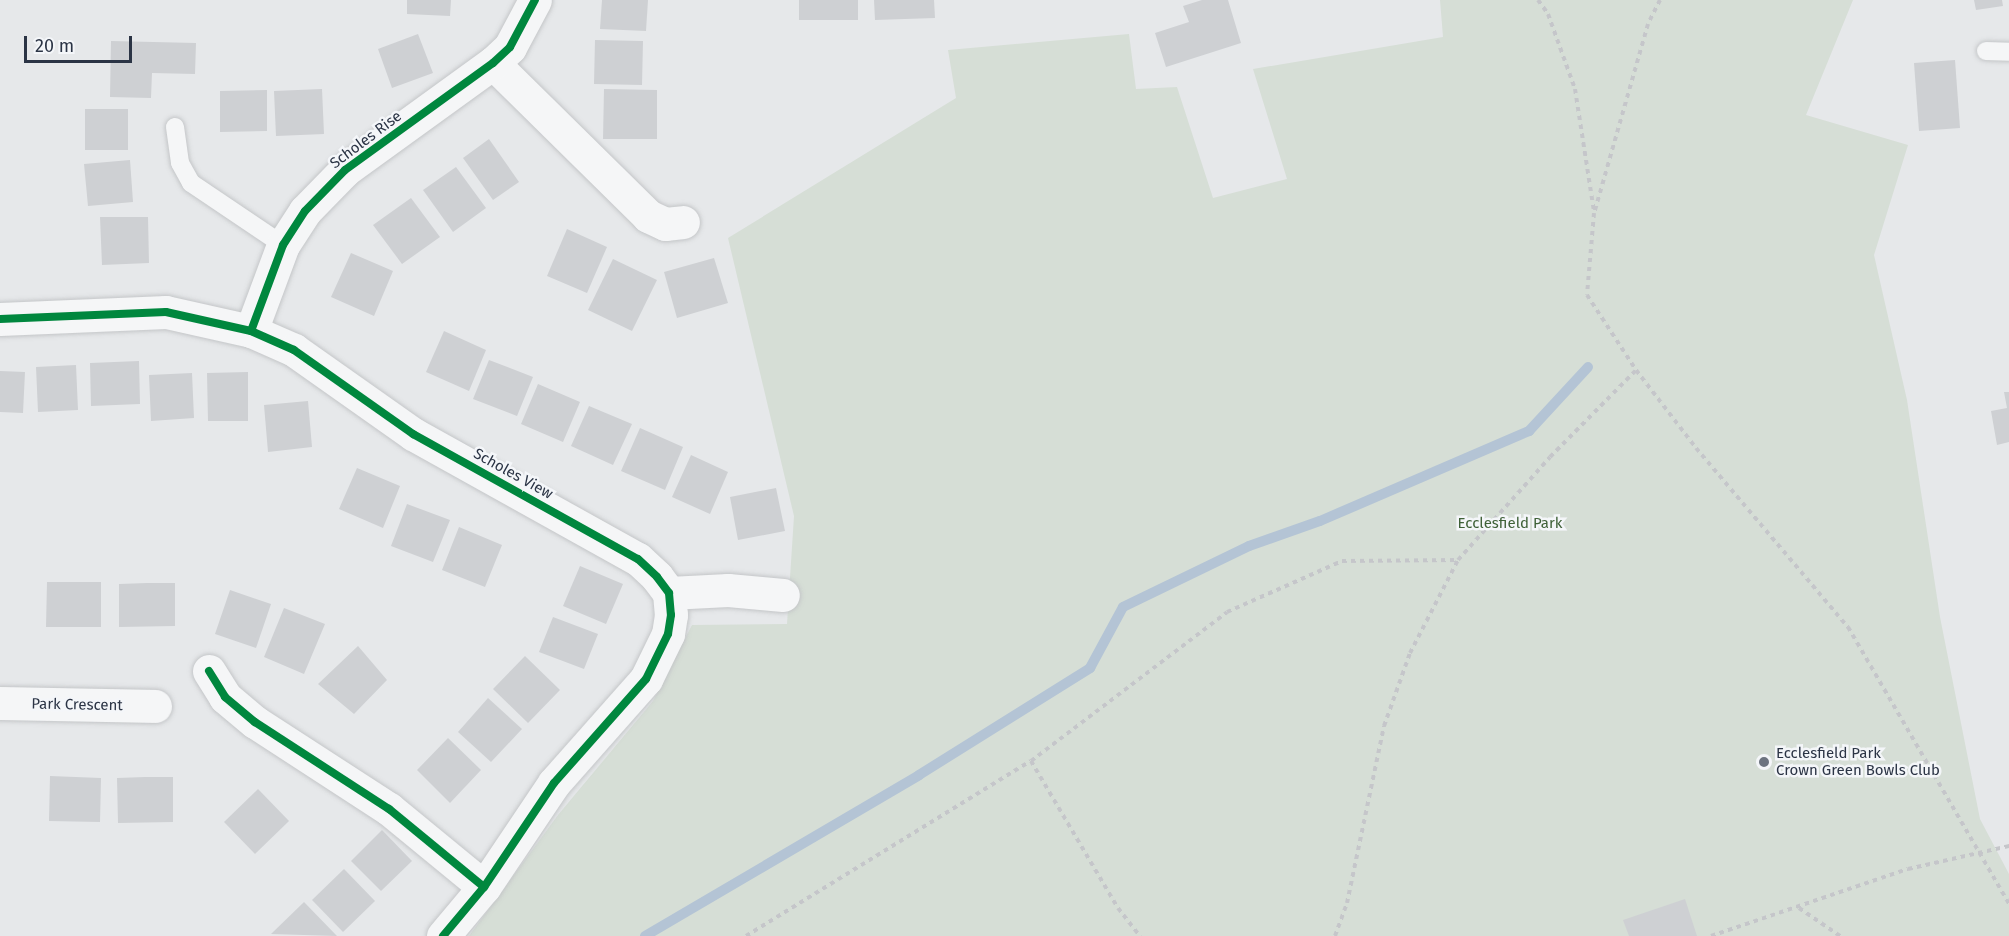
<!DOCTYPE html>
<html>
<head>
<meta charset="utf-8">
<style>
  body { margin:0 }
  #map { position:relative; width:2009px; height:936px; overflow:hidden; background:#e6e8ea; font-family:"Fira Sans",sans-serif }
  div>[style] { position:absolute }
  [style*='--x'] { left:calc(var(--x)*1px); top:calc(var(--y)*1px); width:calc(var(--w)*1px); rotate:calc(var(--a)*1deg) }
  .green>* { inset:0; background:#d6ded6 }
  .stream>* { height:10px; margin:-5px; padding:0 5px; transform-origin:5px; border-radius:5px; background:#b4c4d5 }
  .building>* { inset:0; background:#ced0d3 }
  .path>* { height:4px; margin-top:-2px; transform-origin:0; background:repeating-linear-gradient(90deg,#c5c6ca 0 4.5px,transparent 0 9px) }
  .roads { filter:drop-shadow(0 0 2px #c4c6c8) drop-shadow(0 0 2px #c4c6c8) }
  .service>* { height:18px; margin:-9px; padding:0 9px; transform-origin:9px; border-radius:9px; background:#f5f6f7 }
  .minor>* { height:33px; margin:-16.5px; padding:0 16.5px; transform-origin:16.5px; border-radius:16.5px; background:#f5f6f7 }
  .cycleway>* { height:8px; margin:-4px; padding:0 4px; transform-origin:4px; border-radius:4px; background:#00873e }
  .dots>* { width:16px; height:16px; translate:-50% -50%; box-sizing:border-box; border:3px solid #f4f6f9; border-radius:50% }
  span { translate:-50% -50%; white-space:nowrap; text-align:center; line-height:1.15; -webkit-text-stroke:5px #f4f6f9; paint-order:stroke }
  .street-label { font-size:15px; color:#2b3445 }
  .park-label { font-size:15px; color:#3f6138 }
  .poi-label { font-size:15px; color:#2b3445 }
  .left { translate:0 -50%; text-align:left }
  .scale { position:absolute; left:24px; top:36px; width:108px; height:27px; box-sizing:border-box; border:3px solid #2b3445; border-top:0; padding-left:8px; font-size:18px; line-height:21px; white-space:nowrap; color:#2b3445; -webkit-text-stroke:4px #f4f6f9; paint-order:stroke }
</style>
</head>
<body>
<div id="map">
  <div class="green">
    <div style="clip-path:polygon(1440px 0,1853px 0,1806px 115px,1908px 145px,1874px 255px,1907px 400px,1940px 617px,1980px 819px,2009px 874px,2009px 936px,469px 936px,558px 815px,653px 701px,692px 625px,787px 624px,794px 516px,728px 238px,956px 98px,948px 50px,1129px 34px,1136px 89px,1177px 87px,1213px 198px,1287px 179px,1253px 69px,1443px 37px)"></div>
  </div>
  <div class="stream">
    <div style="--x:645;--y:936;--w:318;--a:-30.4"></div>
    <div style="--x:919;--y:775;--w:202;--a:-32"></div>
    <div style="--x:1090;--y:668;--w:69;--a:-61.6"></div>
    <div style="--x:1123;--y:607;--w:140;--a:-25.8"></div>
    <div style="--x:1249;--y:546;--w:75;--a:-19.4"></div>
    <div style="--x:1320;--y:521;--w:228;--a:-23.3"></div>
    <div style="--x:1529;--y:431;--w:87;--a:-47.3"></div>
  </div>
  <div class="building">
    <div style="clip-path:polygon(407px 0,451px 0,450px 16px,407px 14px)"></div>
    <div style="clip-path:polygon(602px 0,648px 0,646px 31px,600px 29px)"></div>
    <div style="clip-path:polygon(799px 0,858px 0,858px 20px,799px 20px)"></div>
    <div style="clip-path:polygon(874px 0,934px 0,935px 18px,875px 20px)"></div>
    <div style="clip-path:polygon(1202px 0,1228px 0,1241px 43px,1166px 67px,1155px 33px,1189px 22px,1183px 6px)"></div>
    <div style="clip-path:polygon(1974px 0,2002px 0,2003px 6px,1976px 10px)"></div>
    <div style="clip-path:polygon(418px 34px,433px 73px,392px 88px,378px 49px)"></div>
    <div style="clip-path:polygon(595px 40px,643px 41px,642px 85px,594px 84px)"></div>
    <div style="clip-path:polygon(111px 41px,196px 43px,195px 74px,152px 73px,151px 98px,110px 97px)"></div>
    <div style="clip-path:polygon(1955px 60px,1960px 128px,1919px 131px,1914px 63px)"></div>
    <div style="clip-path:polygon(322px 89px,324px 134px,276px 136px,274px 91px)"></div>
    <div style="clip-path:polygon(604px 89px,657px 90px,657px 139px,603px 139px)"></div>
    <div style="clip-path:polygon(267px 90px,267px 131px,220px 132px,220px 91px)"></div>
    <div style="clip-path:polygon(85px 109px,128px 109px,128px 150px,85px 150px)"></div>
    <div style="clip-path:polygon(489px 139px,519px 182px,493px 200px,463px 158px)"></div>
    <div style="clip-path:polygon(130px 160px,133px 202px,88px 206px,84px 164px)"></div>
    <div style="clip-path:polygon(456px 167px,486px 208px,453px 232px,423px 190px)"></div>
    <div style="clip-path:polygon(411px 198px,440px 237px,402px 264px,373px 225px)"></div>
    <div style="clip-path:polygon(100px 217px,148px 217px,149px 263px,102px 265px)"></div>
    <div style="clip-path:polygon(567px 229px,607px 247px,587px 293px,547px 276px)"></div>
    <div style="clip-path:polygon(351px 253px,393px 271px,374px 316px,331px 297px)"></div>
    <div style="clip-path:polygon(714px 258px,728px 303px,677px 318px,664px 272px)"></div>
    <div style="clip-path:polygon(613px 259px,657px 280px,632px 331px,588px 310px)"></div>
    <div style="clip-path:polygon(444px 331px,486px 350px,469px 391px,426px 372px)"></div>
    <div style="clip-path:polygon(489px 360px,533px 377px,517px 416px,473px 399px)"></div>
    <div style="clip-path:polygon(139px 361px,140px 404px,91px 406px,90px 363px)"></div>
    <div style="clip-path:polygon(76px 365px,78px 410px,38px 412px,36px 367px)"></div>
    <div style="clip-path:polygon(0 371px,25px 372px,23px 413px,0 412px)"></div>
    <div style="clip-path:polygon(248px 372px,248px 421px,208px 421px,207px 373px)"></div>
    <div style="clip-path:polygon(192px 373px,194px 418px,151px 421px,149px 375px)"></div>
    <div style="clip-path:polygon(538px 384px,580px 402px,563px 442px,521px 424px)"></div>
    <div style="clip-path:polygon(2004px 392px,2009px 392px,2009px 442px,1997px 445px,1991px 411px,2007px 408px)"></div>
    <div style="clip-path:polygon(308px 401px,312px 447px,268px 452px,264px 405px)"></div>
    <div style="clip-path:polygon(589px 406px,632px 424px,613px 465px,571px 446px)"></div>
    <div style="clip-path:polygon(640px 428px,683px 447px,665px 490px,621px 471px)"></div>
    <div style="clip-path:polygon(691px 455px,728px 472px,710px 514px,672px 497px)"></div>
    <div style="clip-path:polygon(357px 468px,400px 486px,383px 528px,339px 509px)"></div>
    <div style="clip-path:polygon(776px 488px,785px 531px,738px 540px,730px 497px)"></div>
    <div style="clip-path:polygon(407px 504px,450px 520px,433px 562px,391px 546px)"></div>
    <div style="clip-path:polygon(459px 527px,502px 545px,485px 587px,442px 570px)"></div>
    <div style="clip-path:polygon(580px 566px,623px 584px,606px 624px,563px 606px)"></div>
    <div style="clip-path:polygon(47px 582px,101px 582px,101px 627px,46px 627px)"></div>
    <div style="clip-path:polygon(147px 583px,175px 583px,175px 626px,119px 627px,119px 584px)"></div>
    <div style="clip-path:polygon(230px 590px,271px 604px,256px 648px,215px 634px)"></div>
    <div style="clip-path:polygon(284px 608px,325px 624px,304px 674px,264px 657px)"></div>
    <div style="clip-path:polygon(553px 617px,598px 634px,584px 669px,539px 652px)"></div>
    <div style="clip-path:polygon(358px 646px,387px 680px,354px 714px,318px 684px)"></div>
    <div style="clip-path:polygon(525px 656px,560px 690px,528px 723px,493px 689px)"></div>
    <div style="clip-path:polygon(488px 698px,522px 729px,491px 762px,458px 732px)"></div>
    <div style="clip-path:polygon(448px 738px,481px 770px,450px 803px,417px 770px)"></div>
    <div style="clip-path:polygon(50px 776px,101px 778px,100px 822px,49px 821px)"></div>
    <div style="clip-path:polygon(145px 777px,173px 777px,173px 822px,118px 823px,117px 778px)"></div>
    <div style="clip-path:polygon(258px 789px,289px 821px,255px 854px,224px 822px)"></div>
    <div style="clip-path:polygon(382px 830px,412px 861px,381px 891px,351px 861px)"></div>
    <div style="clip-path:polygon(344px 869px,375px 901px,343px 932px,312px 900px)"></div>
    <div style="clip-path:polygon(1685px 899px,1697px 936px,1629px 936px,1623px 920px)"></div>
    <div style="clip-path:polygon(304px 902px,337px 936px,271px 934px)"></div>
  </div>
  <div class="path">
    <div style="--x:1538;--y:0;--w:17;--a:54"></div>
    <div style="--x:1548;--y:14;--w:80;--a:70.2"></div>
    <div style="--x:1575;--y:89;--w:124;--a:81.2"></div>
    <div style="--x:1660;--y:0;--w:27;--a:117"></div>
    <div style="--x:1648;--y:24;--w:197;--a:105.9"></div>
    <div style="--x:1594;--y:213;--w:82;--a:94.9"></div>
    <div style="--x:1587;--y:295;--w:90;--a:56.8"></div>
    <div style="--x:1636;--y:370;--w:98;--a:52.4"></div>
    <div style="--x:1696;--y:448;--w:235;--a:49.7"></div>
    <div style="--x:1848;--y:627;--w:320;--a:59.8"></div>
    <div style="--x:1031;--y:761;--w:171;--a:59.4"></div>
    <div style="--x:1118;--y:908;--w:36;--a:52"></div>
    <div style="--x:1799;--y:908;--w:50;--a:34.3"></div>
    <div style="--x:746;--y:936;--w:334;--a:-31.6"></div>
    <div style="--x:1031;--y:761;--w:246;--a:-37.2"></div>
    <div style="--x:1227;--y:612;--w:126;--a:-23.9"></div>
    <div style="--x:1342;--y:561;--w:116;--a:-0.5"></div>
    <div style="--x:1335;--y:936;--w:35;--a:-70"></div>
    <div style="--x:1347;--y:903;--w:181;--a:-78.2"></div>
    <div style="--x:1384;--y:726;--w:77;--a:-70.4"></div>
    <div style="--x:1410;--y:653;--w:105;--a:-62.7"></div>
    <div style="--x:1458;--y:560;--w:138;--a:-48.2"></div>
    <div style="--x:1550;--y:457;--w:122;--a:-45.3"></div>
    <div style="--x:1711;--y:936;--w:208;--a:-18.8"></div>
    <div style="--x:1908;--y:869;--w:104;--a:-12.8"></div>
  </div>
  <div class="roads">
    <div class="service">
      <div style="--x:1986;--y:51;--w:23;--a:2"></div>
      <div style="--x:175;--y:127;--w:36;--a:82"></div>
      <div style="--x:180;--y:163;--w:23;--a:61"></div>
      <div style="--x:191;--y:183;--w:111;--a:34"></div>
    </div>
    <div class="minor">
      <div style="--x:493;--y:63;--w:218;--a:44.6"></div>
      <div style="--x:648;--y:216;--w:19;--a:25"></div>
      <div style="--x:665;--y:224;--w:18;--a:-6"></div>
      <div style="--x:0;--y:319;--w:166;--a:-2.4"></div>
      <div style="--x:166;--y:312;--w:87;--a:12.6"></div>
      <div style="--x:251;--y:331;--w:47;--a:23.8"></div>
      <div style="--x:294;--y:350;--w:146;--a:35.2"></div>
      <div style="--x:413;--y:434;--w:257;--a:29.1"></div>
      <div style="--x:638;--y:559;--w:26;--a:43"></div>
      <div style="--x:657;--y:577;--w:20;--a:53"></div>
      <div style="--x:669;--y:593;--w:22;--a:85"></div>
      <div style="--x:671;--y:615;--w:19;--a:99"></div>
      <div style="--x:668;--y:634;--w:50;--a:116.1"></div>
      <div style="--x:646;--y:679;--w:139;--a:131.5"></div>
      <div style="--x:554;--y:783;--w:125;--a:123.9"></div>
      <div style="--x:484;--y:887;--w:64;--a:129.9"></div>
      <div style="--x:251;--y:331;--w:92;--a:-69.6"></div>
      <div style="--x:283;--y:245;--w:40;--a:-57.1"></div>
      <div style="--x:305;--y:211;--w:57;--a:-45.7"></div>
      <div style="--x:345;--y:170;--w:183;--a:-35.9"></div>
      <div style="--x:493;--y:63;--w:23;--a:-43"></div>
      <div style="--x:510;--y:47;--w:53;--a:-62"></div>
      <div style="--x:669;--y:593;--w:59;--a:-2.9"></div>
      <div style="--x:728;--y:590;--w:55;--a:5.2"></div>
      <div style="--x:209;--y:671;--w:31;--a:58"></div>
      <div style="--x:225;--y:697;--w:39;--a:40"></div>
      <div style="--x:255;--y:722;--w:160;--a:33"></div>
      <div style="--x:389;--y:809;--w:123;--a:39.4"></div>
      <div style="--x:0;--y:703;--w:155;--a:1.1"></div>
    </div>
  </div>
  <div class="cycleway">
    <div style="--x:0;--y:319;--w:166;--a:-2.4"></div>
    <div style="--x:166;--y:312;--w:87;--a:12.6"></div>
    <div style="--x:251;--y:331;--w:47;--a:23.8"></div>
    <div style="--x:294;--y:350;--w:146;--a:35.2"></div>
    <div style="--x:413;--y:434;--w:257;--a:29.1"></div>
    <div style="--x:638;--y:559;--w:26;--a:43"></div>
    <div style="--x:657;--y:577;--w:20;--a:53"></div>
    <div style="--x:669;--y:593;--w:22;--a:85"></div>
    <div style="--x:671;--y:615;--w:19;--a:99"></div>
    <div style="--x:668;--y:634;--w:50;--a:116.1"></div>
    <div style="--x:646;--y:679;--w:139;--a:131.5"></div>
    <div style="--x:554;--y:783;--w:125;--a:123.9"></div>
    <div style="--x:484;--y:887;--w:64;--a:129.9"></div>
    <div style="--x:251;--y:331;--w:92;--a:-69.6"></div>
    <div style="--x:283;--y:245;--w:40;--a:-57.1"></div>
    <div style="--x:305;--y:211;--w:57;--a:-45.7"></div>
    <div style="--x:345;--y:170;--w:183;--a:-35.9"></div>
    <div style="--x:493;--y:63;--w:23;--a:-43"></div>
    <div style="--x:510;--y:47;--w:53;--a:-62"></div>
    <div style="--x:209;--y:671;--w:31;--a:58"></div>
    <div style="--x:225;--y:697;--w:39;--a:40"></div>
    <div style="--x:255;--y:722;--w:160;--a:33"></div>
    <div style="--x:389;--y:809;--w:123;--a:39.4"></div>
  </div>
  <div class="dots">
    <div style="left:1764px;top:762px;background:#6c737f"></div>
  </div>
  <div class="street-label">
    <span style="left:366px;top:140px;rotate:-37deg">Scholes Rise</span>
    <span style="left:513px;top:474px;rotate:29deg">Scholes View</span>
    <span style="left:77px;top:705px;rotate:1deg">Park Crescent</span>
  </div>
  <div class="park-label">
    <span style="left:1510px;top:524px">Ecclesfield Park</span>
  </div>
  <div class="poi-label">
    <span class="left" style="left:1776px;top:762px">Ecclesfield Park<br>Crown Green Bowls Club</span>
  </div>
  <div class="scale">20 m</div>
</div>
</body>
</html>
